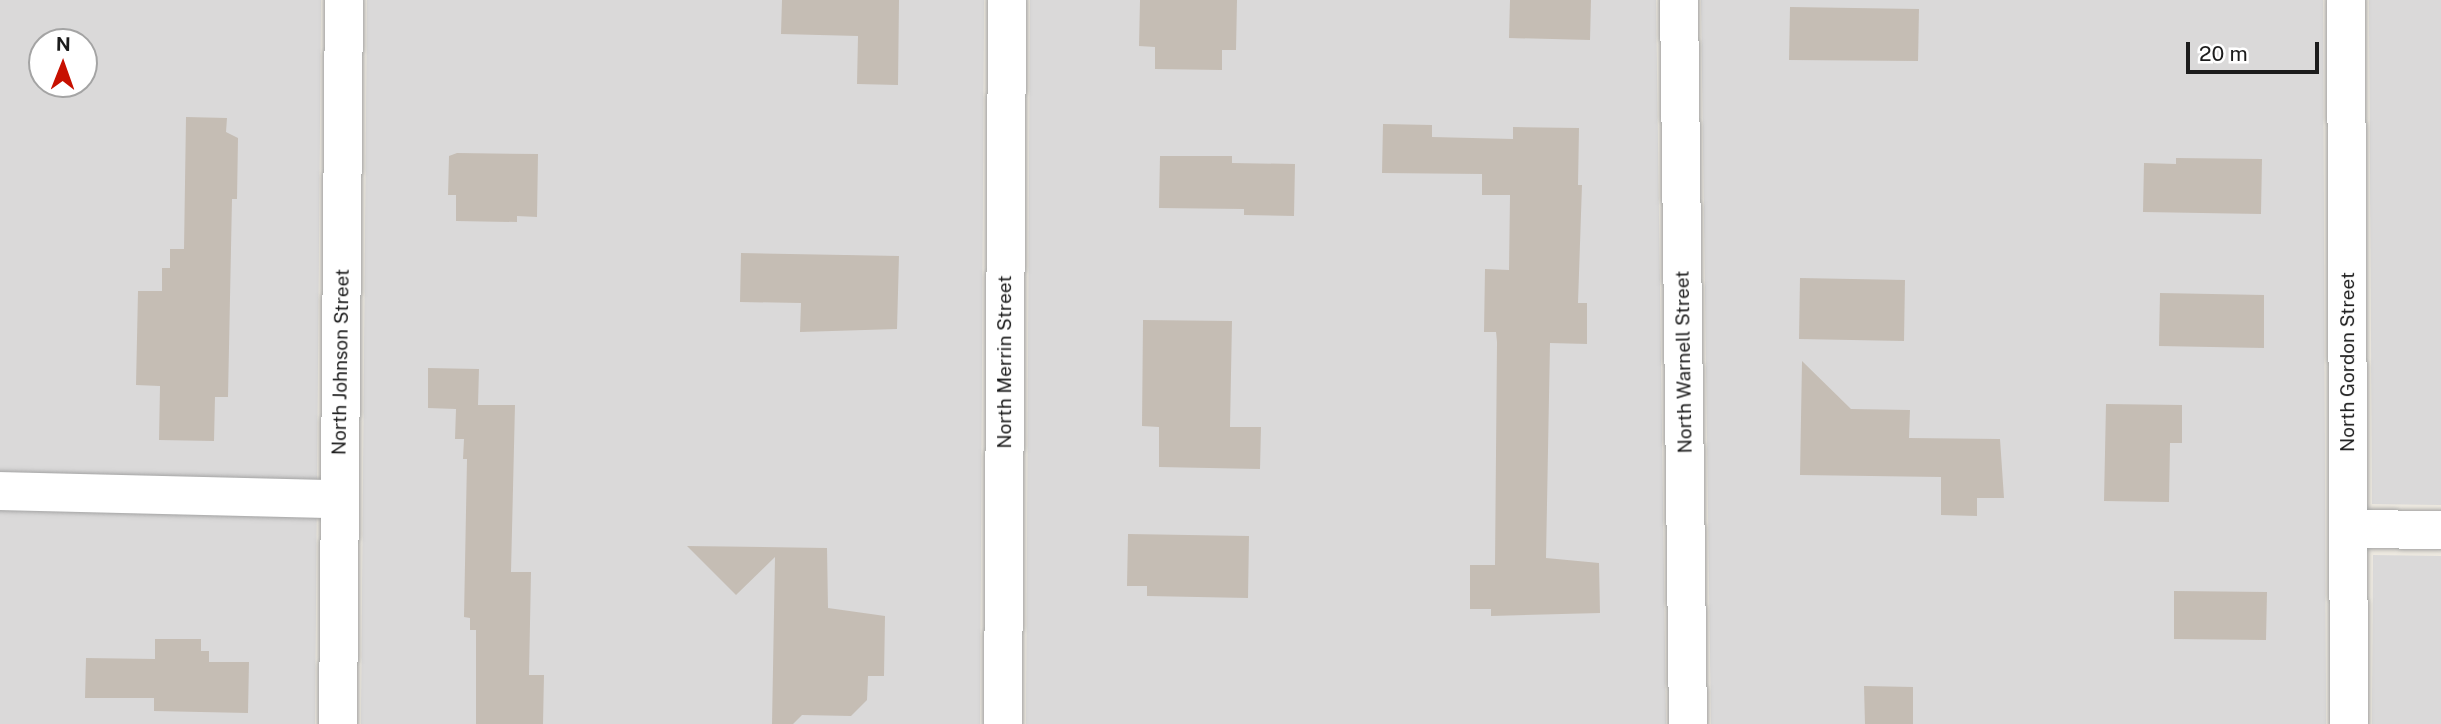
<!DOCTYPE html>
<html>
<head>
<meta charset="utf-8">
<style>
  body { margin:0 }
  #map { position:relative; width:2441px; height:724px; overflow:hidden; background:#eeeae1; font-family:"Public Sans",sans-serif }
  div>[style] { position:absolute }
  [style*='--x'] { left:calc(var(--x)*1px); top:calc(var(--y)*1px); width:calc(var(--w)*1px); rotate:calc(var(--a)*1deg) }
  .residential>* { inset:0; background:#dad9d9 }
  .building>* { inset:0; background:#c5bdb4 }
  .roads { filter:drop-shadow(0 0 2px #a3a3a3) drop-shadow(0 0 2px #a3a3a3) }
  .minor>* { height:38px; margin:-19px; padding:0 19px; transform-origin:19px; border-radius:19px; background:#fff }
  span { translate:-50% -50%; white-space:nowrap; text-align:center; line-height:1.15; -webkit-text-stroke:7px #fff; paint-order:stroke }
  .street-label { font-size:19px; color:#1c1c1c }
  .north { position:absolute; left:28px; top:28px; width:70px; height:70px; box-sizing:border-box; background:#fff; border:2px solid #a4a4a4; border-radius:50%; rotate:1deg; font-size:19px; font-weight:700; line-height:28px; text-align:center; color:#1c1c1c }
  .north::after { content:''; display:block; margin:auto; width:24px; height:32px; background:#c71000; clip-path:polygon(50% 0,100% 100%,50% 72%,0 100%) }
  .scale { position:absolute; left:2186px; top:42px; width:133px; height:32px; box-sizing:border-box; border:4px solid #1c1c1c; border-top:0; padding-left:9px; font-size:21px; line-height:24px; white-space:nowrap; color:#1c1c1c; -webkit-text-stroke:5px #fff; paint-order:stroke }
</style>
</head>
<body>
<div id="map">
  <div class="residential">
    <div style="clip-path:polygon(evenodd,0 0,321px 0,315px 724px,0 724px,0 0,42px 42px,84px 42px,84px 84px,42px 84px,42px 42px)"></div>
    <div style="clip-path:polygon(367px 0,984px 0,980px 724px,361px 724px)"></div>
    <div style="clip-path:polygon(1030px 0,1656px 0,1666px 724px,1026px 724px)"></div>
    <div style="clip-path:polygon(1701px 0,2323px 0,2326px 724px,1711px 724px)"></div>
    <div style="clip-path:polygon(2369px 0,2441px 0,2441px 505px,2372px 504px)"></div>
    <div style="clip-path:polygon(2373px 555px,2441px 556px,2441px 724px,2372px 724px)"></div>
  </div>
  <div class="building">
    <div style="clip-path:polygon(782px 0,899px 0,898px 85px,857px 84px,858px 36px,781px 34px)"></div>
    <div style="clip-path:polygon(1140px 0,1237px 0,1236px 50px,1222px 50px,1222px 70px,1155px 69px,1155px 47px,1139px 46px)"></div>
    <div style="clip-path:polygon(1510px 0,1591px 0,1590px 40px,1509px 38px)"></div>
    <div style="clip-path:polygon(1790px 7px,1919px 9px,1918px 61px,1789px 60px)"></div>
    <div style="clip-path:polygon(186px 117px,227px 118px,226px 132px,238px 138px,237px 199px,232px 199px,228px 397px,215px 397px,214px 441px,159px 440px,160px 386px,136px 385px,138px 291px,162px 291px,162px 268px,170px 268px,170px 249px,184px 249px)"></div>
    <div style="clip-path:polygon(1383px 124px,1432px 125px,1432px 137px,1513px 139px,1513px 127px,1579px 128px,1578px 185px,1582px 185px,1578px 303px,1587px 303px,1587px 344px,1550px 343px,1546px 558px,1599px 563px,1600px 613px,1491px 616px,1491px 609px,1470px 609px,1470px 565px,1495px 565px,1497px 342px,1496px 332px,1484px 332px,1485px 269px,1509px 270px,1510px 195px,1482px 195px,1482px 174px,1382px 173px)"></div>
    <div style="clip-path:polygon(457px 153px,538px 154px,537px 217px,517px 216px,517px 222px,456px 221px,456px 195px,448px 195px,449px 156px)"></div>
    <div style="clip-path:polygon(1160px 156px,1232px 156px,1232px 163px,1295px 164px,1294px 216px,1244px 215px,1244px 209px,1159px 208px)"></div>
    <div style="clip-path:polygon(2176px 158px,2262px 159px,2261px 214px,2143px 212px,2144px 163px,2176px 164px)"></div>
    <div style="clip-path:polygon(741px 253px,899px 256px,897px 329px,800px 332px,801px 303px,740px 302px)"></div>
    <div style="clip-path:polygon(1800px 278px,1905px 280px,1904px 341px,1799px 339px)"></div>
    <div style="clip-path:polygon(2160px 293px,2264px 295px,2264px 348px,2159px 346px)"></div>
    <div style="clip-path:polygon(1143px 320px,1232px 321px,1230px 427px,1261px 427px,1260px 469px,1159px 467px,1159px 427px,1142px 426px)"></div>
    <div style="clip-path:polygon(1802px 361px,1851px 409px,1910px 410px,1909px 438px,2000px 439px,2004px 498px,1977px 498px,1977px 516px,1941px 515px,1941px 477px,1800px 475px)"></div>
    <div style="clip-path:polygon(428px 368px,479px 369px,478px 405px,515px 405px,511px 572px,531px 572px,529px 675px,544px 675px,543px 724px,476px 724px,476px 630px,470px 630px,470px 618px,464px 617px,467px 459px,463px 459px,464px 439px,455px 439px,456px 409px,428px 408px)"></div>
    <div style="clip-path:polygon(2106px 404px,2182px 405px,2182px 443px,2170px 443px,2169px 502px,2104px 501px)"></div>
    <div style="clip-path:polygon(1128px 534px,1249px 536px,1248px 598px,1147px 596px,1147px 586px,1127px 586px)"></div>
    <div style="clip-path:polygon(687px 546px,827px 548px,828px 608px,885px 616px,884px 676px,868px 676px,867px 700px,851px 716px,802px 715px,793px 724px,772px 724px,775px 557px,736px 595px)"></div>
    <div style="clip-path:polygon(2174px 591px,2267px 592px,2266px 640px,2174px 639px)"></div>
    <div style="clip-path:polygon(155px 639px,201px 639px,201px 651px,209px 651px,209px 662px,249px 662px,248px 713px,154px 711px,154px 698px,85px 698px,86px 658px,155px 659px)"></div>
    <div style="clip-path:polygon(1864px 686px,1913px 687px,1913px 724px,1865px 724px)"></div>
  </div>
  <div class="roads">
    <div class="minor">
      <div style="--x:1679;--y:0;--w:724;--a:89.29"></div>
      <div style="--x:2346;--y:0;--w:724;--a:89.76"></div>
      <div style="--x:0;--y:491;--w:339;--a:1.4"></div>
      <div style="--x:2350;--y:529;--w:91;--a:0.6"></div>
      <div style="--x:338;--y:724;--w:724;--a:-89.53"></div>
      <div style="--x:1003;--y:724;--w:724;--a:-89.68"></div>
    </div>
  </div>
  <div class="street-label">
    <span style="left:341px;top:362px;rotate:-89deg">North Johnson Street</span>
    <span style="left:1005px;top:362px;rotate:-90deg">North Merrin Street</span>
    <span style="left:1684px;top:362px;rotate:-91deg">North Warnell Street</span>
    <span style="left:2348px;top:362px;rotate:-90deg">North Gordon Street</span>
  </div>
  <div class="north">N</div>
  <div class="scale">20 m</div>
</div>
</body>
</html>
